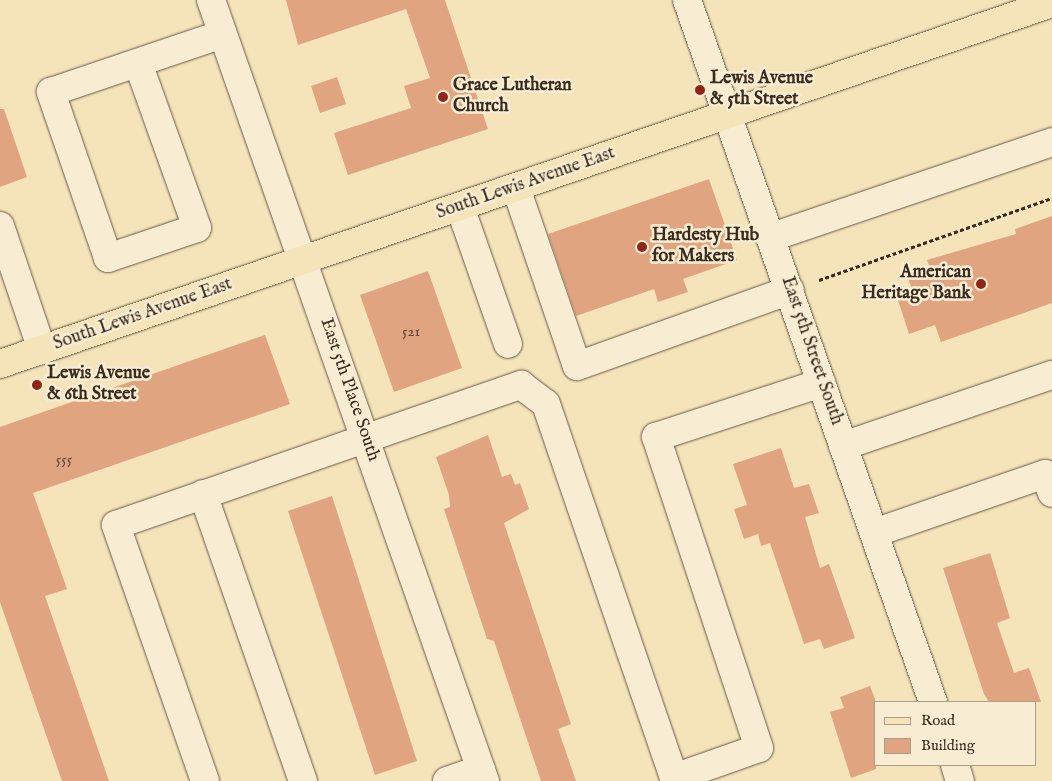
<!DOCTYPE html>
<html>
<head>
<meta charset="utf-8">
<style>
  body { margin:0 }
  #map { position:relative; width:1052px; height:781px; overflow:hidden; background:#f5e3ba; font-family:"IM FELL English",serif }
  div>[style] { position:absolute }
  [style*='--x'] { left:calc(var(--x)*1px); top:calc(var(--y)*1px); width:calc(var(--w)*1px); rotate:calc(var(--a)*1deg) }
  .building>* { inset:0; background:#e1a481 }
  .path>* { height:3px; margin-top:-1.5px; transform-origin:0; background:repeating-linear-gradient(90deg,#392b1e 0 4px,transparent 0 6.5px) }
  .roads { filter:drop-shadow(0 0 1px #685945) drop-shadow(0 0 1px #685945) }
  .minor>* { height:28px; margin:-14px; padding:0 14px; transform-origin:14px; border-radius:14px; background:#f8edd2 }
  .major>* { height:28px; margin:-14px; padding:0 14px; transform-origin:14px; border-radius:14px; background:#f5e3ba }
  .dots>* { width:14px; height:14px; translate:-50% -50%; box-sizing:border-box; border:2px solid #f8edd2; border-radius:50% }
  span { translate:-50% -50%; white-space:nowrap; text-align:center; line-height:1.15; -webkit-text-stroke:5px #f8edd2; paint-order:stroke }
  .number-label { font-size:15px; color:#634937 }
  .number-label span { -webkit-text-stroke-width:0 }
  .poi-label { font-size:18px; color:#392b1e; font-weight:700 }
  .left { translate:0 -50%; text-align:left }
  .right { translate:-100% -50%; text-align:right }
  .street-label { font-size:18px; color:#392b1e }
  .legend { position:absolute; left:874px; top:701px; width:162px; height:65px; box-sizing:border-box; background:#f8edd2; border:1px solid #ac9f8a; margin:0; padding:6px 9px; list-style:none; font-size:15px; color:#392b1e }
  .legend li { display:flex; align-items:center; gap:10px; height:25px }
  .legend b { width:25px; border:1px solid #ac9f8a }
</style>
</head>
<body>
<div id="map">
  <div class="building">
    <div style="clip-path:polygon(286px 0,445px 0,488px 129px,348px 175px,334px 133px,411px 108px,404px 86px,430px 78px,406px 9px,298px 45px)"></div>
    <div style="clip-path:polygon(337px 77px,346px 104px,320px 113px,311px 86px)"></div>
    <div style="clip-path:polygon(0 109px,4px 109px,27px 177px,0 187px)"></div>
    <div style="clip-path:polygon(709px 179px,737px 260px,683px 279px,688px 292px,658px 302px,654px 289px,576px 316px,548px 234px)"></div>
    <div style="clip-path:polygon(1052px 216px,1052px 303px,941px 342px,935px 325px,909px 334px,897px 297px,913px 291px,907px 276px,930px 268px,927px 260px,1016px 234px,1015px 229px)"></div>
    <div style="clip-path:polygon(428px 271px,462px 368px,394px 392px,360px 295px)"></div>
    <div style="clip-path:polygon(265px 335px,290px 404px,33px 493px,67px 589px,45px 596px,109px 781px,62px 781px,0 602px,0 427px)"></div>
    <div style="clip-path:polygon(488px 435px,502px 477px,511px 474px,515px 485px,520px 483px,529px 509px,504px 523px,571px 724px,558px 729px,576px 781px,541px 781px,494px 641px,487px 639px,444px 509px,450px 507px,449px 495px,436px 457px)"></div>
    <div style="clip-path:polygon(781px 448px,794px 488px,809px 484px,819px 513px,805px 517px,820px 568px,829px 564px,855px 638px,824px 649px,820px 639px,804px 644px,770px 543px,761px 546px,758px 534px,744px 539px,734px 509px,747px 505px,733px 464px)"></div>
    <div style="clip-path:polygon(332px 496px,417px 761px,375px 775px,288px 511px)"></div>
    <div style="clip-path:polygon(990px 553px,1010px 618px,997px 623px,1014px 673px,1029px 668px,1041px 702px,989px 702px,984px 694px,943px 568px)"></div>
    <div style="clip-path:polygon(870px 686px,876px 702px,876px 769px,851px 778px,830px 712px,844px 708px,840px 697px)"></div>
  </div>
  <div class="path">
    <div style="--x:819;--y:280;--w:247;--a:-19.4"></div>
  </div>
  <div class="roads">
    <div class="minor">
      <div style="--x:211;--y:0;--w:828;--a:70.67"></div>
      <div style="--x:687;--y:0;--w:744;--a:70.69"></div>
      <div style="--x:138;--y:63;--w:175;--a:70.3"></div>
      <div style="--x:197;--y:228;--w:94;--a:161.4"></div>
      <div style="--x:108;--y:258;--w:176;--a:-109"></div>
      <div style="--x:51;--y:92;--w:181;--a:-18.7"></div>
      <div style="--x:516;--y:188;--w:188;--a:71.1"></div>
      <div style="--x:577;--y:366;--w:226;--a:-19.6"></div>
      <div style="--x:460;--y:207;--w:145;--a:70.7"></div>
      <div style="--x:0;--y:226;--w:131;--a:71.3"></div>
      <div style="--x:772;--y:237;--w:296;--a:-18.7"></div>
      <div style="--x:843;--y:446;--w:221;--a:-18.8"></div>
      <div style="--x:203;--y:494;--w:304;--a:70.8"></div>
      <div style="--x:874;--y:533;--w:181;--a:-19"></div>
      <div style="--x:1045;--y:474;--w:20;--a:70"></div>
      <div style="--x:955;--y:765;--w:17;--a:73"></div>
      <div style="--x:205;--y:781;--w:271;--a:-109.2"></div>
      <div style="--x:116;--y:525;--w:429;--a:-19.1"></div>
      <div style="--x:521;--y:385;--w:31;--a:37"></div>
      <div style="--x:546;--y:404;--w:395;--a:71.1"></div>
      <div style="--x:674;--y:778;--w:90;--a:-19.4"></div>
      <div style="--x:759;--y:748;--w:328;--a:-108.3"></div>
      <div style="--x:656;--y:437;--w:174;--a:-18.1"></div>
      <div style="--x:447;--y:781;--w:36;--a:-19"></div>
    </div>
    <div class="major">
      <div style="--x:0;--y:364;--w:1112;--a:-18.94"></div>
    </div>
  </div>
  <div class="dots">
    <div style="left:700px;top:90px;background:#8f2418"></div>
    <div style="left:443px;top:97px;background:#8f2418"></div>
    <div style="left:642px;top:247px;background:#8f2418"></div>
    <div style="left:981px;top:284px;background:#8f2418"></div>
    <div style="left:37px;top:385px;background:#8f2418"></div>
  </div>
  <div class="number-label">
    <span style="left:411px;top:332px">521</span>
    <span style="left:64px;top:460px">555</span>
  </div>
  <div class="poi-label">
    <span class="left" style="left:710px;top:90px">Lewis Avenue<br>&amp; 5th Street</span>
    <span class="left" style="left:453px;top:97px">Grace Lutheran<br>Church</span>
    <span class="left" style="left:652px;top:247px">Hardesty Hub<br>for Makers</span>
    <span class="right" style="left:971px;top:284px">American<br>Heritage Bank</span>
    <span class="left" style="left:47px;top:385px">Lewis Avenue<br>&amp; 6th Street</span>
  </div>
  <div class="street-label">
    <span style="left:526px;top:184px;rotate:-19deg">South Lewis Avenue East</span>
    <span style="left:143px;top:315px;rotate:-19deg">South Lewis Avenue East</span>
    <span style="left:811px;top:351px;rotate:71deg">East 5th Street South</span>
    <span style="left:349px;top:390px;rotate:71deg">East 5th Place South</span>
  </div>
  <ul class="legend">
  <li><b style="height:6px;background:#f5e3ba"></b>Road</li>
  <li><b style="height:14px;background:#e1a481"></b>Building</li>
  </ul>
</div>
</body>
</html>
